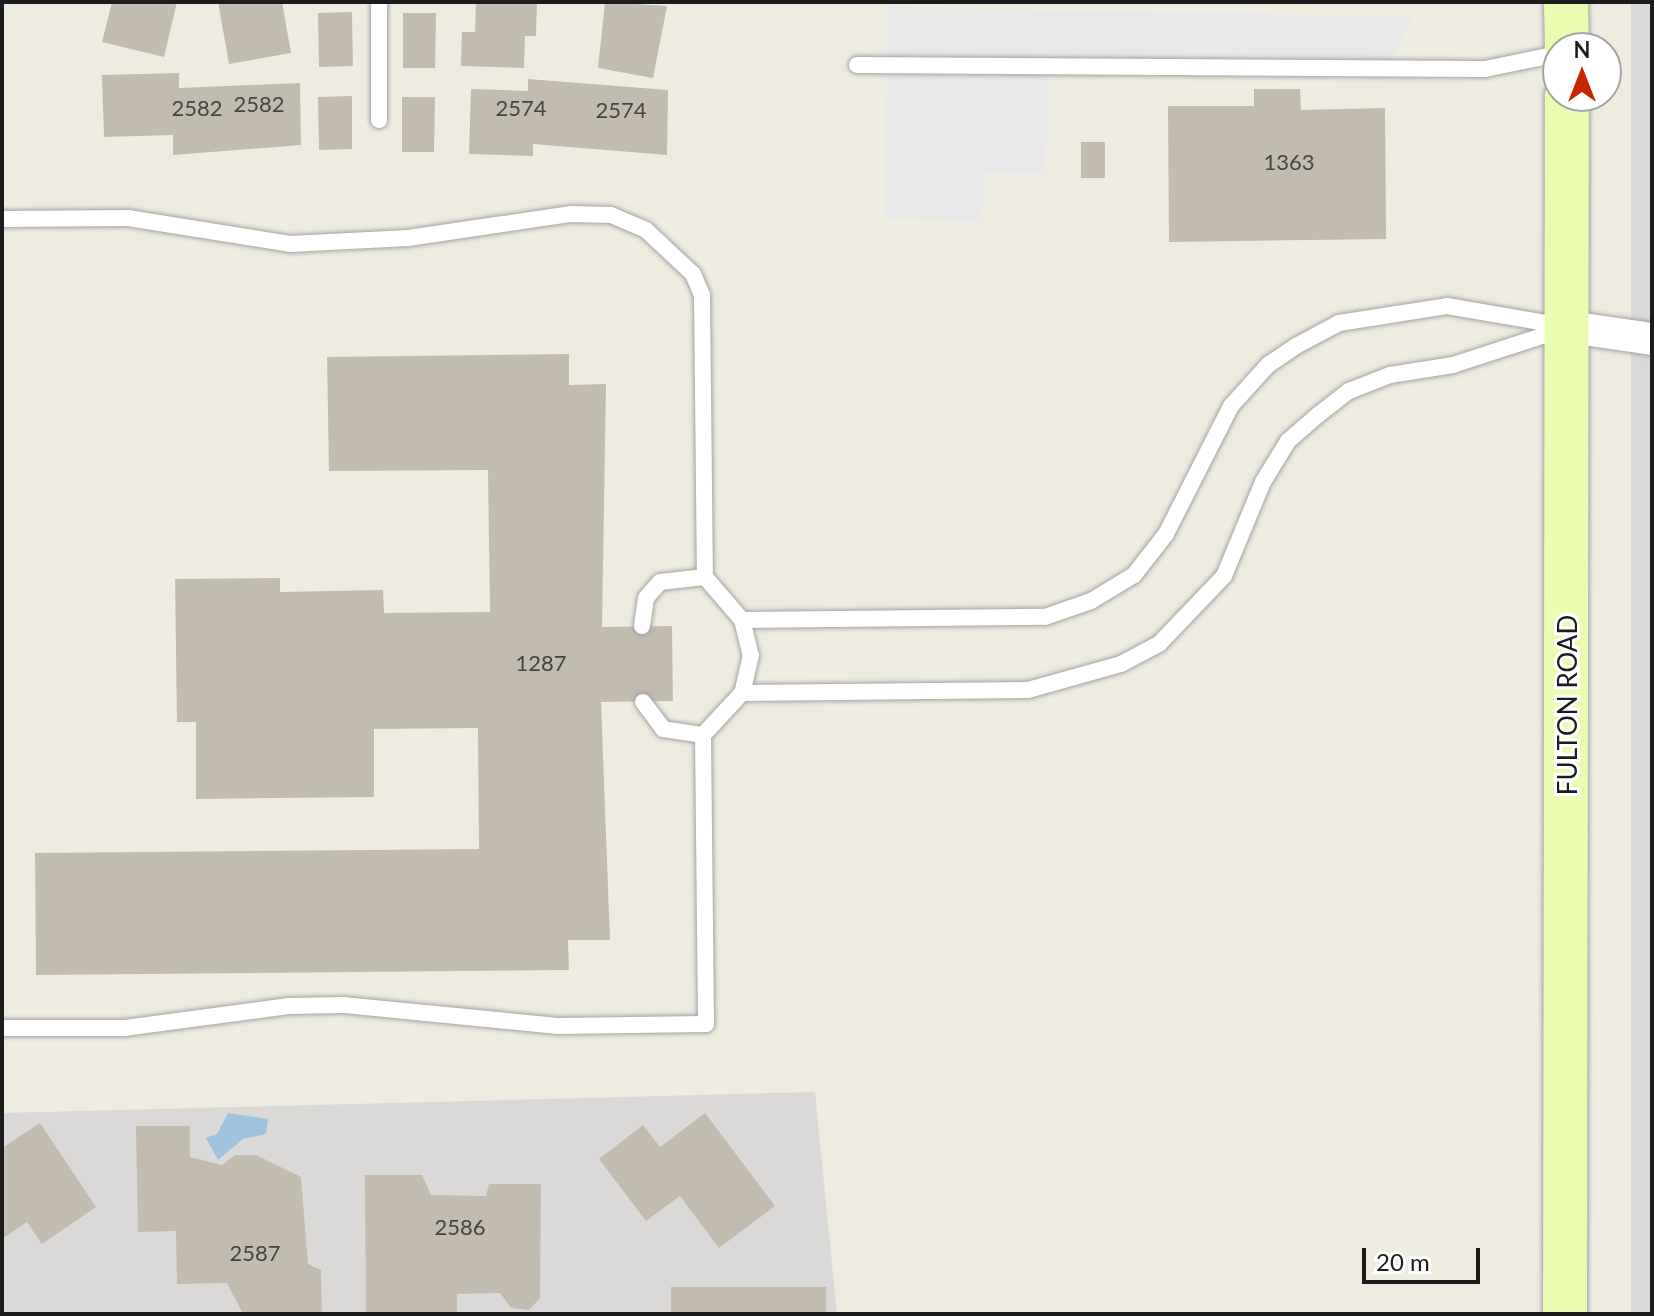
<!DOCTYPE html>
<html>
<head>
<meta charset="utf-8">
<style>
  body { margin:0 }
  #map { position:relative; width:1654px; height:1316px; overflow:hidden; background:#eeece0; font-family:Lato,sans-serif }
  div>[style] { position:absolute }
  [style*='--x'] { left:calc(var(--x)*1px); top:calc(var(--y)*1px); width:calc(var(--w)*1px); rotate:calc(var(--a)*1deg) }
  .residential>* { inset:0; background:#dad9d8 }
  .parking>* { inset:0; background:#e8e8e8 }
  .water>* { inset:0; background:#9fc3de }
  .building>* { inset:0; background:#c2bbb0 }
  .roads { filter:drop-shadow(0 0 2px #a3a3a3) drop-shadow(0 0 2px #a3a3a3) }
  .lane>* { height:16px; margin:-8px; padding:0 8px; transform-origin:8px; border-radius:8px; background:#fff }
  .street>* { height:32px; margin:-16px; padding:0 16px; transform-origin:16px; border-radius:16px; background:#fff }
  .secondary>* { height:44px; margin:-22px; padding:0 22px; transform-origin:22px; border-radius:22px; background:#e9fcb1 }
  span { translate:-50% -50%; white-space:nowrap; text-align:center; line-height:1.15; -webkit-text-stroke:6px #fff; paint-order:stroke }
  .number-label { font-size:22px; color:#464441 }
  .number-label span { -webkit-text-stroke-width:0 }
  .street-label { font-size:26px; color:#1c1c1c }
  .frame { position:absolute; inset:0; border:4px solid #1c1c1c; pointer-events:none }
  .north { position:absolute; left:1542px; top:32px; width:80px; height:80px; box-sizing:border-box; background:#fff; border:2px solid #a4a4a4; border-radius:50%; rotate:0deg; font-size:22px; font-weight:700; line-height:32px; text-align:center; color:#1c1c1c }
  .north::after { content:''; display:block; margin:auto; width:28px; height:36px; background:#c72700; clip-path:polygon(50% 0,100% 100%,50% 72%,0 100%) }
  .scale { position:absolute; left:1362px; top:1248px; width:118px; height:36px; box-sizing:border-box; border:4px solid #1c1c1c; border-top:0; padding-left:10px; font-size:24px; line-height:28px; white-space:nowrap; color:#1c1c1c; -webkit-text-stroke:6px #fff; paint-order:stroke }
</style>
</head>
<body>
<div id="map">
  <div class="residential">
    <div style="clip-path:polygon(1631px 2px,1652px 2px,1652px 1314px,1631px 1314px)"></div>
    <div style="clip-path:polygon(815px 1092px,837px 1314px,2px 1314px,2px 1113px)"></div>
  </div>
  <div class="parking">
    <div style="clip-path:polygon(888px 7px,1413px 17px,1386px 68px,1048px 61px,1046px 174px,983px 173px,982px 222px,884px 219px)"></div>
  </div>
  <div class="water">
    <div style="clip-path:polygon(228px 1113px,268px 1119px,266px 1134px,243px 1139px,218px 1160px,206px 1138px,217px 1134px)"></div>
  </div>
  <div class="building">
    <div style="clip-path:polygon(112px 2px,177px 2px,164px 57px,102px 42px)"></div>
    <div style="clip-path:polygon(218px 2px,282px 2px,291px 53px,229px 64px)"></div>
    <div style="clip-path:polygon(476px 2px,537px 2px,536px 36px,525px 36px,524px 68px,461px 66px,462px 32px,475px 32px)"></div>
    <div style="clip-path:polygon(605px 2px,667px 6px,653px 78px,598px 68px)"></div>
    <div style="clip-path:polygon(352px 12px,353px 66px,319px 67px,318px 13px)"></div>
    <div style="clip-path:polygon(403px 13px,436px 13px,435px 68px,403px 68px)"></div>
    <div style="clip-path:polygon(179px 73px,179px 88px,300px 83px,301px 145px,173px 155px,173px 135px,104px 137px,102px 75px)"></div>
    <div style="clip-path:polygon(528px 79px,668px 90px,667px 155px,533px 144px,533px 156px,469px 154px,471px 89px,528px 91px)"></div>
    <div style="clip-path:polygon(1254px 89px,1300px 89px,1301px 110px,1385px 108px,1386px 239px,1169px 242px,1168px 106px,1254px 106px)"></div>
    <div style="clip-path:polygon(352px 96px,352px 149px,319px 150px,318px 97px)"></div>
    <div style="clip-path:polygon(402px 97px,435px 97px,434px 152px,402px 152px)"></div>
    <div style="clip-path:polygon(1081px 142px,1105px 142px,1105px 178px,1081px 178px)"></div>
    <div style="clip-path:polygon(569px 354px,569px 385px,606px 384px,602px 627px,672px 626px,673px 701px,601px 702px,610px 940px,568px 940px,569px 970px,36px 975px,35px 853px,479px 849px,478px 728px,374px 729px,374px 797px,196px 799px,196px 722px,177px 722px,175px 579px,280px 578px,280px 592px,383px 590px,384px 613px,490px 612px,488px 470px,329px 471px,327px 357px)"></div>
    <div style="clip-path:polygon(705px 1113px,775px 1206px,719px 1248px,680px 1196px,646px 1221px,599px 1159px,643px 1125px,660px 1147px)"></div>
    <div style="clip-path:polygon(40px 1123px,96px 1207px,42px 1244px,27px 1222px,2px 1239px,2px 1148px)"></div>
    <div style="clip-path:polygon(136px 1126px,190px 1126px,190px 1157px,222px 1165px,235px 1155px,256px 1155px,301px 1177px,308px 1264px,321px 1270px,322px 1314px,243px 1314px,227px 1283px,177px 1284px,176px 1231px,138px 1232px)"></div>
    <div style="clip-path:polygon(365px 1175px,422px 1175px,431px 1195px,486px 1196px,489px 1184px,541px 1184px,540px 1298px,529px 1310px,511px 1308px,500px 1293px,457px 1294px,457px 1313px,366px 1314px)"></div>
    <div style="clip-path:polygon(671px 1287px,826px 1287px,826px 1314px,671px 1314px)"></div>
  </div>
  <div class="roads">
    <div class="lane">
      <div style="--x:379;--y:2;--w:118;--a:90"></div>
      <div style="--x:857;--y:65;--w:628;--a:0.36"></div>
      <div style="--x:1485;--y:69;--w:75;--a:-11.6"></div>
      <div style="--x:2;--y:219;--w:126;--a:-0.5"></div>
      <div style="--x:128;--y:218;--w:164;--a:9.1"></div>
      <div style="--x:290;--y:244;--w:118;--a:-2.9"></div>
      <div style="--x:408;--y:238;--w:165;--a:-8.4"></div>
      <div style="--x:571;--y:214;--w:40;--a:1.4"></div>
      <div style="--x:611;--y:215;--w:38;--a:23"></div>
      <div style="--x:646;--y:230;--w:64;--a:43.1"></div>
      <div style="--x:693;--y:274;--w:23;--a:67"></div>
      <div style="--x:702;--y:295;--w:282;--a:89.4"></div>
      <div style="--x:705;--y:577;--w:57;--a:49.3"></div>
      <div style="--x:742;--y:620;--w:36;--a:76"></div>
      <div style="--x:751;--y:655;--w:39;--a:103"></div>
      <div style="--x:742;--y:693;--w:57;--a:132.9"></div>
      <div style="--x:703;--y:735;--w:289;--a:89.4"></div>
      <div style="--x:706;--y:1024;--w:148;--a:179.2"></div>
      <div style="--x:558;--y:1026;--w:214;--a:-174.4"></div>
      <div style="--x:345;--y:1005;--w:56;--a:179"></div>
      <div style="--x:289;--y:1006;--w:165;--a:172.4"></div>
      <div style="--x:125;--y:1028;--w:123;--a:180"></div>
      <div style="--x:742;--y:620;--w:303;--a:-0.6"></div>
      <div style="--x:1045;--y:617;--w:49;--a:-19.2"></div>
      <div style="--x:1091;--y:601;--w:50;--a:-31.2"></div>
      <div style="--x:1134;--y:575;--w:52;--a:-52"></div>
      <div style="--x:1166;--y:534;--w:144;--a:-63.1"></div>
      <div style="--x:1231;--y:406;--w:55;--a:-47.9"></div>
      <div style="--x:1268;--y:365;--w:34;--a:-34"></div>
      <div style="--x:1296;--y:346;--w:49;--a:-28.1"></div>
      <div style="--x:1339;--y:323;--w:109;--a:-8.9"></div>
      <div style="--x:1447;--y:306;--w:119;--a:9.7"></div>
      <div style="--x:642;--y:626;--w:28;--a:-82"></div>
      <div style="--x:646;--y:598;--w:21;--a:-49"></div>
      <div style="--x:660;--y:582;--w:45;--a:-6.3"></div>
      <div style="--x:742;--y:693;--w:286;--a:-0.6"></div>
      <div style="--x:1028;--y:690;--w:97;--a:-15.6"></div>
      <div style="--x:1121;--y:664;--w:43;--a:-27.8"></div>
      <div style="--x:1159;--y:644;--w:94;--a:-46.3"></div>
      <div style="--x:1224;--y:576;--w:102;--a:-67.5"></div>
      <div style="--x:1263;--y:482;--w:48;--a:-58.6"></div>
      <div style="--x:1288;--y:441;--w:40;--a:-41"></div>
      <div style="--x:1318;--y:415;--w:39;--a:-38"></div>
      <div style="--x:1349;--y:391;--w:44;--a:-21.3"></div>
      <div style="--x:1390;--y:375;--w:64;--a:-9"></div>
      <div style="--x:1453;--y:365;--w:119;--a:-18.1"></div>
      <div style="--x:643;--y:702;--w:34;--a:53"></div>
      <div style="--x:663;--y:729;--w:40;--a:8.5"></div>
    </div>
    <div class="street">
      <div style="--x:1570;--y:327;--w:83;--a:8.3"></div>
    </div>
    <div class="secondary">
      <div style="--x:1566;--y:2;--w:46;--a:88.8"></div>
      <div style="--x:1565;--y:1314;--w:1218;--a:-89.91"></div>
    </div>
  </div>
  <div class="number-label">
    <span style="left:259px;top:104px">2582</span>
    <span style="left:197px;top:108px">2582</span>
    <span style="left:521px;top:108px">2574</span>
    <span style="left:621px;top:110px">2574</span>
    <span style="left:1289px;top:162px">1363</span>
    <span style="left:541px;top:663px">1287</span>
    <span style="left:460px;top:1227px">2586</span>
    <span style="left:255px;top:1253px">2587</span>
  </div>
  <div class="street-label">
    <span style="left:1568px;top:705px;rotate:-90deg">FULTON ROAD</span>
  </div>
  <div class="frame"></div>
  <div class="north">N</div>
  <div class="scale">20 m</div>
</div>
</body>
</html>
